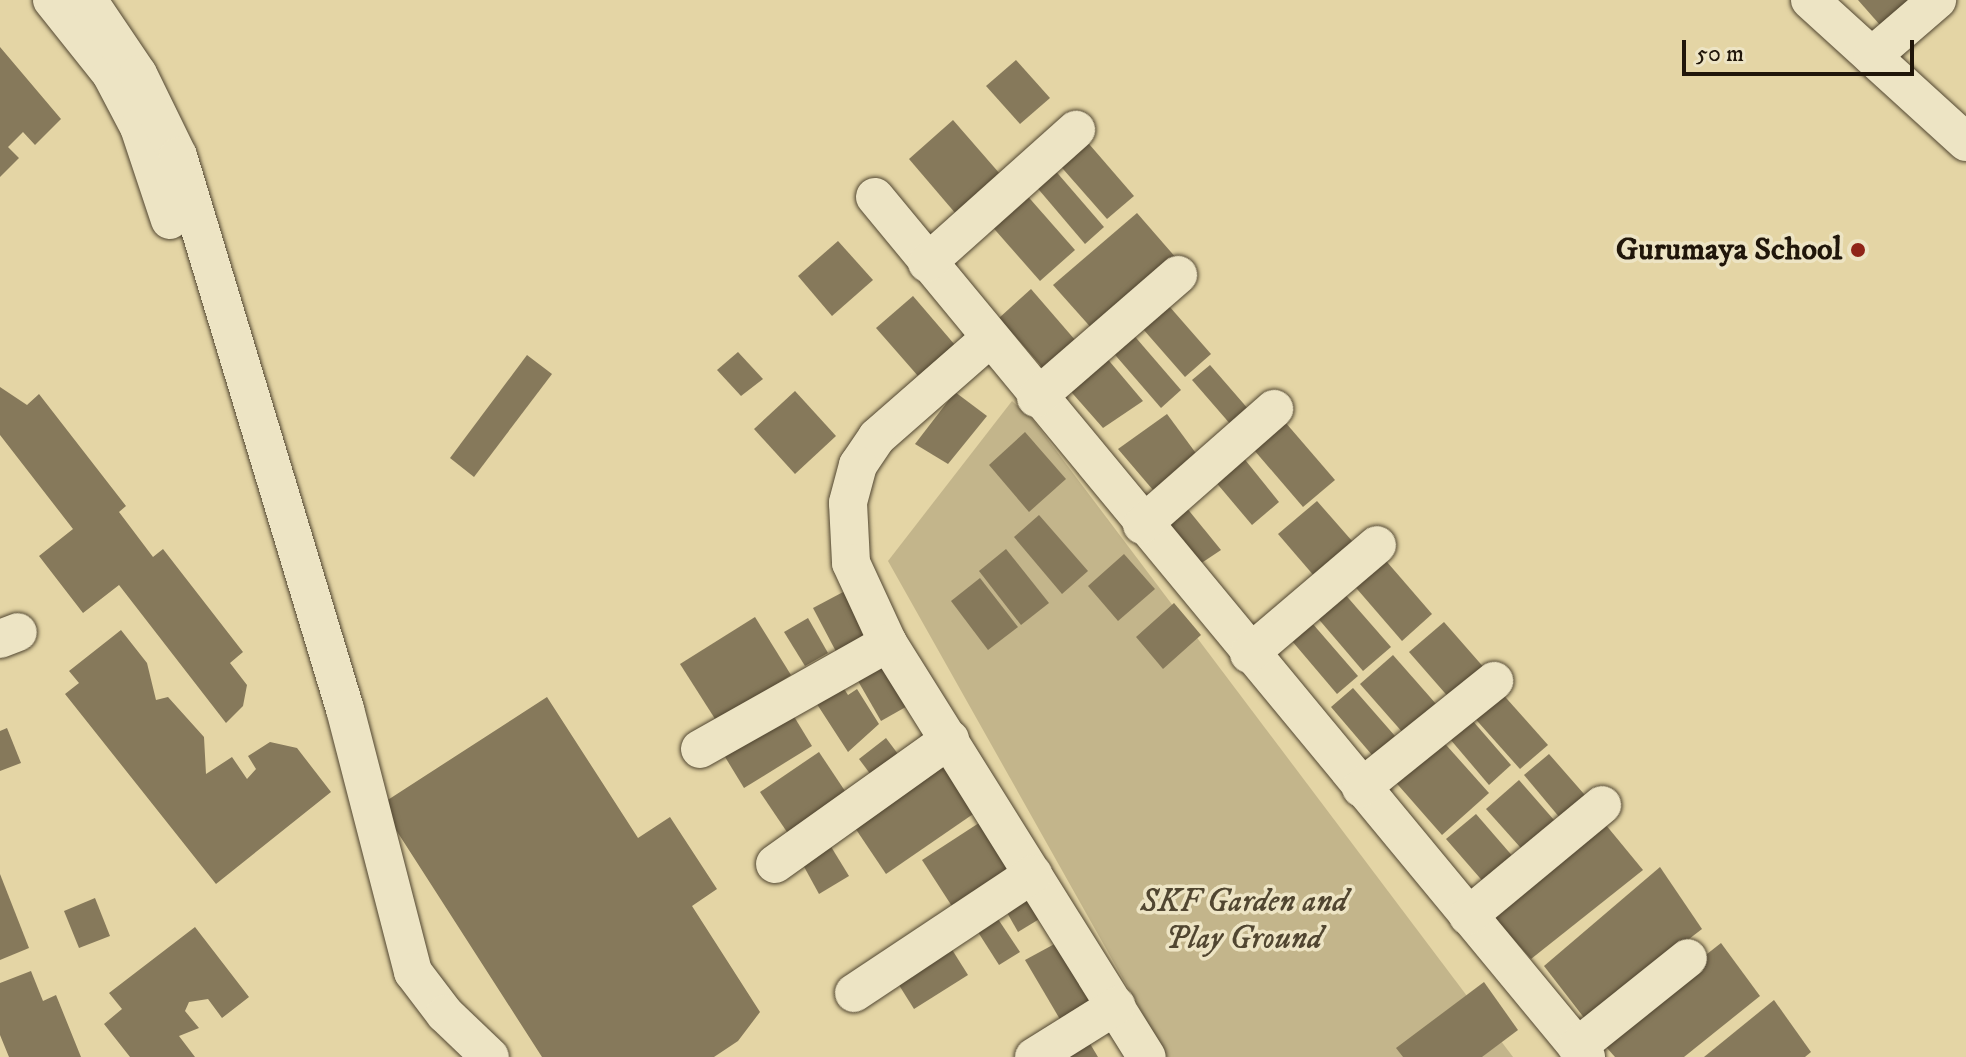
<!DOCTYPE html>
<html>
<head>
<meta charset="utf-8">
<style>
  body { margin:0 }
  #map { position:relative; width:1966px; height:1057px; overflow:hidden; background:#e4d5a5; font-family:"IM FELL DW Pica",serif }
  div>[style] { position:absolute }
  [style*='--x'] { left:calc(var(--x)*1px); top:calc(var(--y)*1px); width:calc(var(--w)*1px); rotate:calc(var(--a)*1deg) }
  .green>* { inset:0; background:#c3b58b }
  .building>* { inset:0; background:#86795b }
  .roads { filter:drop-shadow(0 0 2px #514631) drop-shadow(0 0 2px #514631) }
  .minor>* { height:38px; margin:-19px; padding:0 19px; transform-origin:19px; border-radius:19px; background:#ede4c4 }
  .dots>* { width:22px; height:22px; translate:-50% -50%; box-sizing:border-box; border:4px solid #ede4c4; border-radius:50% }
  span { translate:-50% -50%; white-space:nowrap; text-align:center; line-height:1.15; -webkit-text-stroke:7px #ede4c4; paint-order:stroke }
  .poi-label { font-size:32px; color:#20160a; font-weight:700 }
  .right { translate:-100% -50%; text-align:right }
  .park-label { font-size:32px; color:#514631; font-style:italic }
  .scale { position:absolute; left:1682px; top:40px; width:232px; height:36px; box-sizing:border-box; border:4px solid #20160a; border-top:0; padding-left:10px; font-size:24px; line-height:28px; white-space:nowrap; color:#20160a; -webkit-text-stroke:6px #ede4c4; paint-order:stroke }
</style>
</head>
<body>
<div id="map">
  <div class="green">
    <div style="clip-path:polygon(1012px 401px,1033px 420px,1513px 1057px,1167px 1057px,888px 561px)"></div>
  </div>
  <div class="building">
    <div style="clip-path:polygon(1858px 0,1910px 0,1880px 25px)"></div>
    <div style="clip-path:polygon(0 47px,61px 119px,35px 145px,23px 132px,8px 147px,19px 158px,0 177px)"></div>
    <div style="clip-path:polygon(1016px 60px,1050px 98px,1020px 124px,986px 86px)"></div>
    <div style="clip-path:polygon(953px 120px,1007px 182px,962px 221px,909px 159px)"></div>
    <div style="clip-path:polygon(1083px 137px,1134px 196px,1107px 219px,1056px 161px)"></div>
    <div style="clip-path:polygon(1053px 168px,1104px 227px,1085px 244px,1034px 184px)"></div>
    <div style="clip-path:polygon(1024px 192px,1075px 250px,1040px 281px,989px 223px)"></div>
    <div style="clip-path:polygon(1137px 213px,1177px 259px,1094px 331px,1053px 285px)"></div>
    <div style="clip-path:polygon(838px 241px,873px 280px,832px 316px,798px 276px)"></div>
    <div style="clip-path:polygon(1031px 289px,1082px 348px,1050px 376px,999px 318px)"></div>
    <div style="clip-path:polygon(913px 296px,955px 345px,918px 376px,876px 328px)"></div>
    <div style="clip-path:polygon(1162px 298px,1211px 354px,1185px 377px,1136px 321px)"></div>
    <div style="clip-path:polygon(1131px 332px,1181px 390px,1161px 408px,1110px 349px)"></div>
    <div style="clip-path:polygon(738px 352px,763px 379px,741px 396px,717px 370px)"></div>
    <div style="clip-path:polygon(527px 355px,552px 374px,474px 477px,450px 458px)"></div>
    <div style="clip-path:polygon(1105px 356px,1143px 401px,1103px 428px,1066px 386px)"></div>
    <div style="clip-path:polygon(1210px 365px,1256px 418px,1238px 433px,1192px 380px)"></div>
    <div style="clip-path:polygon(0 387px,27px 405px,39px 394px,126px 506px,119px 512px,153px 557px,163px 549px,243px 652px,230px 663px,247px 685px,243px 706px,226px 723px,119px 585px,83px 613px,39px 556px,73px 529px,0 435px)"></div>
    <div style="clip-path:polygon(795px 391px,836px 436px,795px 474px,754px 429px)"></div>
    <div style="clip-path:polygon(955px 392px,987px 416px,948px 464px,915px 444px)"></div>
    <div style="clip-path:polygon(1167px 414px,1198px 456px,1153px 490px,1118px 449px)"></div>
    <div style="clip-path:polygon(1279px 415px,1335px 480px,1303px 507px,1248px 443px)"></div>
    <div style="clip-path:polygon(1025px 432px,1066px 479px,1029px 512px,989px 465px)"></div>
    <div style="clip-path:polygon(1242px 456px,1279px 502px,1252px 525px,1214px 480px)"></div>
    <div style="clip-path:polygon(1317px 501px,1360px 550px,1321px 584px,1278px 534px)"></div>
    <div style="clip-path:polygon(1186px 507px,1221px 550px,1200px 564px,1165px 523px)"></div>
    <div style="clip-path:polygon(1039px 515px,1088px 571px,1062px 594px,1014px 537px)"></div>
    <div style="clip-path:polygon(1006px 549px,1049px 603px,1021px 625px,979px 571px)"></div>
    <div style="clip-path:polygon(1124px 554px,1155px 589px,1118px 621px,1088px 586px)"></div>
    <div style="clip-path:polygon(1381px 555px,1432px 614px,1402px 641px,1351px 582px)"></div>
    <div style="clip-path:polygon(980px 578px,1018px 627px,988px 650px,951px 601px)"></div>
    <div style="clip-path:polygon(845px 591px,873px 644px,841px 661px,813px 608px)"></div>
    <div style="clip-path:polygon(1343px 592px,1391px 647px,1363px 671px,1316px 616px)"></div>
    <div style="clip-path:polygon(1174px 603px,1201px 635px,1163px 669px,1136px 637px)"></div>
    <div style="clip-path:polygon(755px 617px,791px 675px,717px 722px,680px 664px)"></div>
    <div style="clip-path:polygon(808px 618px,828px 653px,805px 666px,784px 632px)"></div>
    <div style="clip-path:polygon(1444px 622px,1486px 670px,1451px 700px,1409px 652px)"></div>
    <div style="clip-path:polygon(1312px 623px,1358px 676px,1337px 694px,1292px 641px)"></div>
    <div style="clip-path:polygon(121px 630px,147px 663px,156px 700px,168px 697px,204px 737px,206px 774px,232px 757px,247px 779px,256px 769px,248px 756px,270px 742px,297px 748px,331px 792px,216px 884px,65px 694px,79px 683px,69px 671px)"></div>
    <div style="clip-path:polygon(1393px 655px,1444px 713px,1411px 742px,1360px 684px)"></div>
    <div style="clip-path:polygon(884px 657px,911px 704px,881px 721px,854px 674px)"></div>
    <div style="clip-path:polygon(837px 678px,848px 695px,857px 689px,879px 724px,848px 752px,811px 695px)"></div>
    <div style="clip-path:polygon(1353px 688px,1395px 736px,1372px 755px,1331px 707px)"></div>
    <div style="clip-path:polygon(1499px 690px,1548px 745px,1520px 769px,1471px 714px)"></div>
    <div style="clip-path:polygon(547px 697px,638px 838px,670px 817px,717px 889px,692px 906px,760px 1012px,738px 1041px,714px 1057px,542px 1057px,380px 805px)"></div>
    <div style="clip-path:polygon(790px 710px,812px 746px,744px 788px,722px 752px)"></div>
    <div style="clip-path:polygon(1472px 720px,1511px 765px,1489px 785px,1450px 739px)"></div>
    <div style="clip-path:polygon(7px 728px,21px 763px,0 771px,0 731px)"></div>
    <div style="clip-path:polygon(1439px 737px,1489px 793px,1442px 835px,1392px 778px)"></div>
    <div style="clip-path:polygon(886px 738px,907px 766px,880px 787px,859px 759px)"></div>
    <div style="clip-path:polygon(819px 752px,847px 794px,789px 835px,760px 792px)"></div>
    <div style="clip-path:polygon(1549px 754px,1591px 802px,1565px 824px,1524px 775px)"></div>
    <div style="clip-path:polygon(942px 755px,979px 810px,886px 874px,849px 819px)"></div>
    <div style="clip-path:polygon(1519px 780px,1561px 828px,1528px 856px,1486px 809px)"></div>
    <div style="clip-path:polygon(1476px 814px,1515px 859px,1486px 885px,1446px 839px)"></div>
    <div style="clip-path:polygon(1601px 819px,1643px 870px,1531px 959px,1491px 914px)"></div>
    <div style="clip-path:polygon(982px 821px,1017px 875px,957px 914px,922px 860px)"></div>
    <div style="clip-path:polygon(830px 845px,849px 876px,819px 894px,802px 863px)"></div>
    <div style="clip-path:polygon(1660px 867px,1702px 929px,1585px 1019px,1544px 966px)"></div>
    <div style="clip-path:polygon(0 874px,29px 948px,0 960px)"></div>
    <div style="clip-path:polygon(1025px 889px,1041px 918px,1018px 932px,1001px 902px)"></div>
    <div style="clip-path:polygon(95px 898px,110px 936px,79px 948px,64px 911px)"></div>
    <div style="clip-path:polygon(996px 916px,1020px 952px,999px 965px,976px 929px)"></div>
    <div style="clip-path:polygon(195px 927px,249px 997px,222px 1018px,208px 999px,189px 1002px,185px 1011px,199px 1028px,179px 1036px,195px 1057px,130px 1057px,104px 1024px,122px 1009px,109px 993px)"></div>
    <div style="clip-path:polygon(946px 940px,968px 975px,914px 1009px,892px 974px)"></div>
    <div style="clip-path:polygon(1060px 941px,1095px 1001px,1061px 1021px,1025px 960px)"></div>
    <div style="clip-path:polygon(1721px 943px,1760px 996px,1684px 1057px,1615px 1057px,1599px 1039px)"></div>
    <div style="clip-path:polygon(31px 971px,43px 1001px,56px 995px,81px 1057px,9px 1057px,0 1035px,0 983px)"></div>
    <div style="clip-path:polygon(1484px 982px,1518px 1030px,1482px 1057px,1403px 1057px,1396px 1048px)"></div>
    <div style="clip-path:polygon(1774px 1000px,1811px 1052px,1805px 1057px,1704px 1057px)"></div>
    <div style="clip-path:polygon(1086px 1037px,1098px 1057px,1054px 1057px)"></div>
  </div>
  <div class="roads">
    <div class="minor">
      <div style="--x:52;--y:0;--w:95;--a:51.4"></div>
      <div style="--x:111;--y:74;--w:60;--a:62.2"></div>
      <div style="--x:139;--y:127;--w:98;--a:71.6"></div>
      <div style="--x:88;--y:0;--w:89;--a:56"></div>
      <div style="--x:138;--y:74;--w:91;--a:64"></div>
      <div style="--x:178;--y:156;--w:578;--a:73.2"></div>
      <div style="--x:345;--y:709;--w:272;--a:75.5"></div>
      <div style="--x:413;--y:972;--w:53;--a:52.7"></div>
      <div style="--x:445;--y:1014;--w:62;--a:43.7"></div>
      <div style="--x:1810;--y:0;--w:211;--a:42.3"></div>
      <div style="--x:1872;--y:56;--w:86;--a:-40.7"></div>
      <div style="--x:875;--y:197;--w:1116;--a:50.42"></div>
      <div style="--x:927;--y:263;--w:200;--a:-41.8"></div>
      <div style="--x:989;--y:339;--w:149;--a:138.8"></div>
      <div style="--x:877;--y:437;--w:34;--a:124"></div>
      <div style="--x:858;--y:465;--w:39;--a:105"></div>
      <div style="--x:848;--y:503;--w:60;--a:87.1"></div>
      <div style="--x:851;--y:563;--w:88;--a:65.2"></div>
      <div style="--x:888;--y:643;--w:488;--a:58"></div>
      <div style="--x:1036;--y:398;--w:188;--a:-40.9"></div>
      <div style="--x:1142;--y:525;--w:176;--a:-41.3"></div>
      <div style="--x:0;--y:639;--w:19;--a:-21"></div>
      <div style="--x:1249;--y:654;--w:168;--a:-40.4"></div>
      <div style="--x:700;--y:749;--w:216;--a:-29.4"></div>
      <div style="--x:1361;--y:788;--w:171;--a:-38.8"></div>
      <div style="--x:775;--y:864;--w:215;--a:-35.5"></div>
      <div style="--x:1468;--y:916;--w:174;--a:-39.6"></div>
      <div style="--x:854;--y:993;--w:215;--a:-33.6"></div>
      <div style="--x:1577;--y:1047;--w:142;--a:-38.7"></div>
      <div style="--x:1034;--y:1057;--w:97;--a:-31.9"></div>
    </div>
  </div>
  <div class="dots">
    <div style="left:1858px;top:250px;background:#8f2418"></div>
  </div>
  <div class="poi-label">
    <span class="right" style="left:1842px;top:250px">Gurumaya School</span>
  </div>
  <div class="park-label">
    <span style="left:1244px;top:921px">SKF Garden and<br>Play Ground</span>
  </div>
  <div class="scale">50 m</div>
</div>
</body>
</html>
